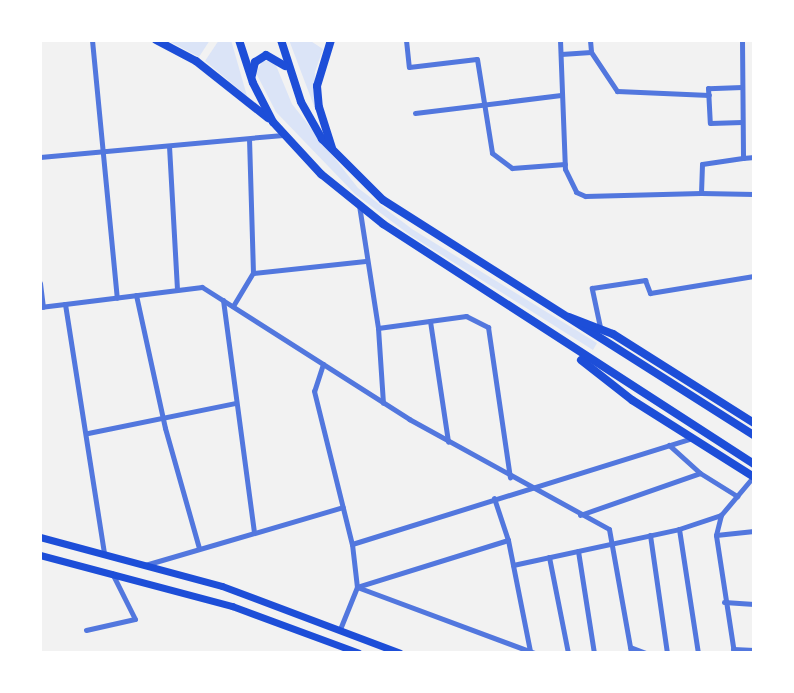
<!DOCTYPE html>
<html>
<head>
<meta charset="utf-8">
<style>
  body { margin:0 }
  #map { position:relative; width:794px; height:693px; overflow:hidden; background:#f2f2f2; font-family:"Times New Roman",serif }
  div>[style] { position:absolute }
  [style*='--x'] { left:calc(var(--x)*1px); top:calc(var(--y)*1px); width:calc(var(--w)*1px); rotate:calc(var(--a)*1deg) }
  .green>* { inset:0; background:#dbe4f7 }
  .minor>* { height:5px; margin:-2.5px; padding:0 2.5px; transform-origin:2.5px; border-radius:2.5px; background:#5277de }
  .secondary>* { height:7px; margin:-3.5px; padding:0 3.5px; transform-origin:3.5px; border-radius:3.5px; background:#1d4ed8 }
  .primary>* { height:8px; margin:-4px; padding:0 4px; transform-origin:4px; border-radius:4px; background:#1d4ed8 }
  span { translate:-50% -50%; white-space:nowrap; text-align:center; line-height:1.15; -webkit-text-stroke:5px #fff; paint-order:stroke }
  .frame { position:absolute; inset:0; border:42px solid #fff; pointer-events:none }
</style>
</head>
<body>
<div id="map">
  <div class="green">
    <div style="clip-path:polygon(167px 40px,210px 40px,199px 57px)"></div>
    <div style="clip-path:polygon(219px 40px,231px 40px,247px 96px,205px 61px)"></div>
    <div style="clip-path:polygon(289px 40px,309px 40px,323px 49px,315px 72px,314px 106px)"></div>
    <div style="clip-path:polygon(263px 60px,275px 63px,292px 104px,358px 188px,412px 229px,597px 343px,593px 350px,410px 235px,355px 194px,276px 112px,256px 73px)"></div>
  </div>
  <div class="minor">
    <div style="--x:92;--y:40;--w:259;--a:84.5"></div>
    <div style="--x:406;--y:40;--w:27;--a:84"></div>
    <div style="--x:409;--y:67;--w:68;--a:-6.7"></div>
    <div style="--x:477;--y:59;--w:95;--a:80.9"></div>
    <div style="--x:492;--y:153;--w:25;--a:37"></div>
    <div style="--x:512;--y:168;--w:53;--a:-4.3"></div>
    <div style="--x:560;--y:40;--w:129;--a:87.8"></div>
    <div style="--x:565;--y:169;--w:25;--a:64"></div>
    <div style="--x:576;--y:192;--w:10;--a:24"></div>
    <div style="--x:585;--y:196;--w:116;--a:-1.5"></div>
    <div style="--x:701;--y:193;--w:29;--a:-88"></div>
    <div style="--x:702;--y:164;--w:41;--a:-8.3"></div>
    <div style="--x:590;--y:40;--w:12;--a:85"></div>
    <div style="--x:591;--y:52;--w:47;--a:56.3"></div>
    <div style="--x:617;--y:91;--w:92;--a:2.5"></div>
    <div style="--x:742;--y:40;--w:118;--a:89.5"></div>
    <div style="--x:743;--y:158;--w:11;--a:-5"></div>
    <div style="--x:561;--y:54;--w:30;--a:-4"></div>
    <div style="--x:742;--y:87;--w:34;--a:178"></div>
    <div style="--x:708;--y:88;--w:35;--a:87"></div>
    <div style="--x:710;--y:123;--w:32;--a:-2"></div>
    <div style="--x:415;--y:113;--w:147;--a:-7"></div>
    <div style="--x:169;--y:146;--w:144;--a:86.8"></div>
    <div style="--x:40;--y:157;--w:244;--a:-5.2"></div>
    <div style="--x:701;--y:193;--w:53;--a:1.1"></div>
    <div style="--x:359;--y:205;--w:124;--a:81.2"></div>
    <div style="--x:378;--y:328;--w:75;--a:86.2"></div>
    <div style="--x:253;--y:273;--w:113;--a:-6.1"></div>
    <div style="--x:40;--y:283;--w:24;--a:83"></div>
    <div style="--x:136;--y:295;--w:136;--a:77.7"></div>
    <div style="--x:165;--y:428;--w:125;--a:74.2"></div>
    <div style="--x:223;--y:300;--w:234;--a:82.4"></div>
    <div style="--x:65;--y:304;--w:138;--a:-7.1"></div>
    <div style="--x:202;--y:287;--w:246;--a:32.5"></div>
    <div style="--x:409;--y:419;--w:228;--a:28.8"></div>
    <div style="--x:609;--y:529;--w:126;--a:79.9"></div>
    <div style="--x:233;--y:306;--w:39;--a:-59"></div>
    <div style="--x:253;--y:273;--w:133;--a:-91.7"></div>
    <div style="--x:40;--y:307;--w:25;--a:-7"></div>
    <div style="--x:65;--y:304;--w:253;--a:81.1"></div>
    <div style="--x:430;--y:321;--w:122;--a:81.5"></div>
    <div style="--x:600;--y:327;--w:40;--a:-102"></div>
    <div style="--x:592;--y:288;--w:54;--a:-8.6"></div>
    <div style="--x:645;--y:280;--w:14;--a:69"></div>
    <div style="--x:650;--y:293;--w:105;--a:-9.3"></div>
    <div style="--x:378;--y:328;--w:89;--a:-7.8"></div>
    <div style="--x:466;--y:316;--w:25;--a:27"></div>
    <div style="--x:488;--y:327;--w:152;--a:81.7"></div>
    <div style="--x:323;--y:364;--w:28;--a:108"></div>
    <div style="--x:314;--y:391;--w:158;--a:76.1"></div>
    <div style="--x:352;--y:544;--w:43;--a:83.4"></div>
    <div style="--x:357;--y:587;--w:45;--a:112"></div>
    <div style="--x:88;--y:433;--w:151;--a:-11.5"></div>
    <div style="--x:700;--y:473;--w:44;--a:31.9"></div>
    <div style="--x:494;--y:498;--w:44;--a:71.6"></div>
    <div style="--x:508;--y:540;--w:158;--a:162.7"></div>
    <div style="--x:357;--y:587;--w:189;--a:20.4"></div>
    <div style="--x:580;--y:515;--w:127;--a:-19.3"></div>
    <div style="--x:700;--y:473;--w:42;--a:-137.9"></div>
    <div style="--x:679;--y:529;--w:125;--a:81.3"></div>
    <div style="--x:650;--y:535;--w:119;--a:81.8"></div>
    <div style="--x:716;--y:535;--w:38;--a:-6"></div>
    <div style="--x:508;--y:540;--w:113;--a:78.8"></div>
    <div style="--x:352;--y:544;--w:357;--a:-17.3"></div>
    <div style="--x:578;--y:551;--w:103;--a:81.1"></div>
    <div style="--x:549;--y:557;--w:98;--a:78.8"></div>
    <div style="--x:145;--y:565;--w:206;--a:-16.3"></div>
    <div style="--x:513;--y:565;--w:170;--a:-12.2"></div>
    <div style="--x:679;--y:529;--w:44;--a:-18.4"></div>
    <div style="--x:724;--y:602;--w:30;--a:4"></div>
    <div style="--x:86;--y:630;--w:50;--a:-12.7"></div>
    <div style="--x:135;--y:619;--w:51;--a:-116.6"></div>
    <div style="--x:630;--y:647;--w:17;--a:21"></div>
    <div style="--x:733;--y:649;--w:21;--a:3"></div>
    <div style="--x:734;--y:653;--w:119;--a:-98.7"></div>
    <div style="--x:716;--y:535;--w:21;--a:-76"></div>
    <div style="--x:721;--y:515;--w:50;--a:-49.9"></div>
  </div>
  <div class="secondary">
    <div style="--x:40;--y:537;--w:188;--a:15.1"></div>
    <div style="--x:222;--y:586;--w:190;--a:20.6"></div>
    <div style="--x:40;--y:555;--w:199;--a:14.9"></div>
    <div style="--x:232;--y:606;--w:135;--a:20.3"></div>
  </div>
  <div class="primary">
    <div style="--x:156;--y:40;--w:45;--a:27.7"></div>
    <div style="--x:196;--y:61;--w:92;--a:38.4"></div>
    <div style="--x:239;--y:40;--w:45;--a:72"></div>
    <div style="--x:253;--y:83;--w:44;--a:62.9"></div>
    <div style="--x:273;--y:122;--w:71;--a:47.3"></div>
    <div style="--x:321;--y:174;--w:80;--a:38.9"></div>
    <div style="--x:383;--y:224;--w:442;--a:32.9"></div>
    <div style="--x:281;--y:40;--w:65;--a:72.1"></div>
    <div style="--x:301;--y:102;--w:43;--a:60.4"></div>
    <div style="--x:322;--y:139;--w:86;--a:45"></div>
    <div style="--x:383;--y:200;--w:439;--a:32.4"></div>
    <div style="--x:331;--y:40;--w:48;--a:106.9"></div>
    <div style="--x:317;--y:86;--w:21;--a:85"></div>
    <div style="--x:319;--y:107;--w:43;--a:72.4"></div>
    <div style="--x:252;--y:75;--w:13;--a:-77"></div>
    <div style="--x:255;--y:62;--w:13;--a:-32"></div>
    <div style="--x:266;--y:55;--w:22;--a:30"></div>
    <div style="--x:569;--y:317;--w:47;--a:21.1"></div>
    <div style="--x:613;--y:334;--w:167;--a:32.3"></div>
    <div style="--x:581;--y:360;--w:65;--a:38.1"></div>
    <div style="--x:632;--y:400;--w:144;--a:32.3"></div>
  </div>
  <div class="frame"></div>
</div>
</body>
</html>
